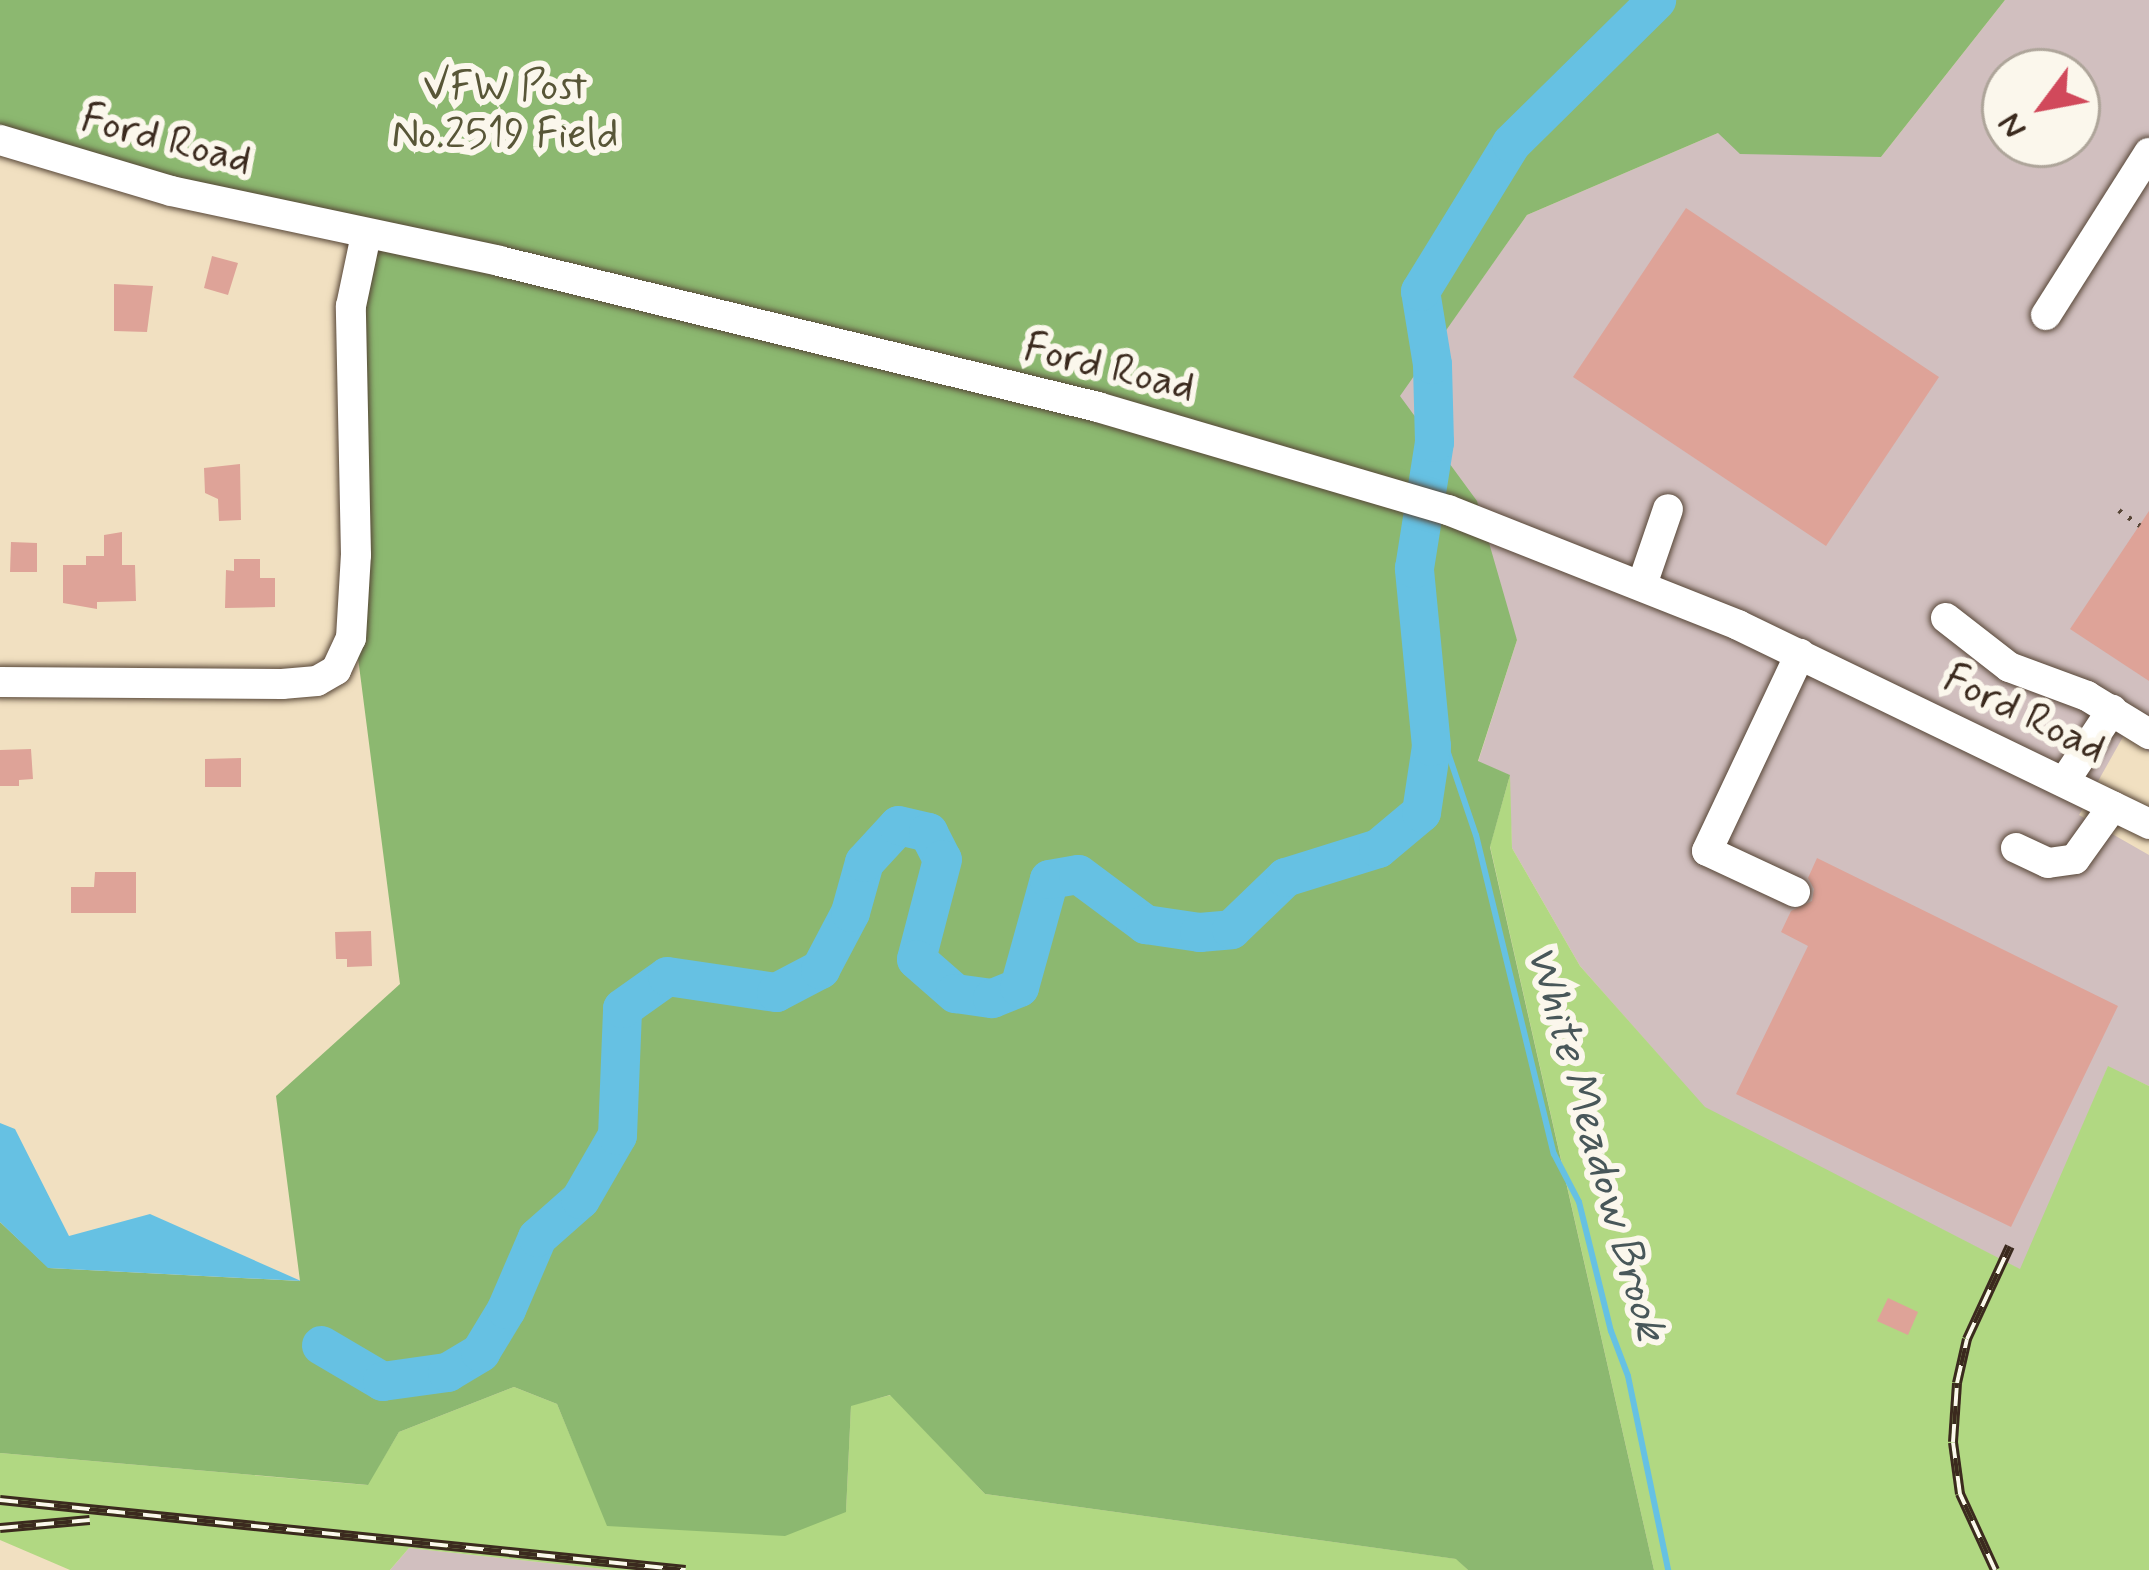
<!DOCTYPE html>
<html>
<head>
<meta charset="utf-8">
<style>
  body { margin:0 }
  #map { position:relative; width:2149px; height:1570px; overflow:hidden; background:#f1e0c1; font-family:Mynerve,sans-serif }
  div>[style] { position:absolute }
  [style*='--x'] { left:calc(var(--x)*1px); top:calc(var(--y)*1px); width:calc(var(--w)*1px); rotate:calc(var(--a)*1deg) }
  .industrial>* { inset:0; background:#d1bfbf }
  .green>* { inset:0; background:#b1d882 }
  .forest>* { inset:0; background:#8cb870 }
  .water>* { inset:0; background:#66c1e3 }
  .stream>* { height:6px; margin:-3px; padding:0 3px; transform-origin:3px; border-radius:3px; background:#66c1e3 }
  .river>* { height:39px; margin:-19.5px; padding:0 19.5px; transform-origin:19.5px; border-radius:19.5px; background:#66c1e3 }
  .building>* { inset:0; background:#dea398 }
  .path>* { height:4.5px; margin-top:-2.25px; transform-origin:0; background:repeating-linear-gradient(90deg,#564536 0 3px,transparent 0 12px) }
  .roads { filter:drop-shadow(0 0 3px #564536) drop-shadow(0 0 3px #564536) }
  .minor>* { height:30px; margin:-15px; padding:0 15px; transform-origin:15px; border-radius:15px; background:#fff }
  .rail>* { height:10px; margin-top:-5px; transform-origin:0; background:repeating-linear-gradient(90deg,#fbf7ec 0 18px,#3b2a1e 0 36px); box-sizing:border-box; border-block:3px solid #3b2a1e }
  span { translate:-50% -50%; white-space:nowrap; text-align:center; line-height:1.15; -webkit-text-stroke:12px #fbf7ec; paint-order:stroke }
  .park-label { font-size:42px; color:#585637 }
  .street-label { font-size:42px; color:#3b2a1e }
  .water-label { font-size:45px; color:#485759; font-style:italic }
  .north { position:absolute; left:1981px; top:48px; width:120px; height:120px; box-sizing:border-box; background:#fbf7ec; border:3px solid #aea59a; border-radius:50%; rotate:238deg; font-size:33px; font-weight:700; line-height:48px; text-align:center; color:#3b2a1e }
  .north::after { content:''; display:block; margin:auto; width:42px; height:54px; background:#d1495b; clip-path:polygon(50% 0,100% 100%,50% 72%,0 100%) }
</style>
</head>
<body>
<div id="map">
  <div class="industrial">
    <div style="clip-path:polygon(evenodd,2005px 0,2149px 0,2149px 752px,2124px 735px,2079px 815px,2149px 855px,2149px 1086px,2108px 1067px,2021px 1270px,1705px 1108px,1580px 966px,1512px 848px,1509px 775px,1478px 762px,1517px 640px,1399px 396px,1527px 215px,1718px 133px,1881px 157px,2005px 0,2005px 72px,2077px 72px,2077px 144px,2005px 144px,2005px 72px)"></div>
    <div style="clip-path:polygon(409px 1548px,613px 1570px,390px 1570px)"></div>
  </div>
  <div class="green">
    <div style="clip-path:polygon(1510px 775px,1512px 848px,1580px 966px,1705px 1107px,2020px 1269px,2108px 1066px,2149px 1086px,2149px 1570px,1654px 1570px,1490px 846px)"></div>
    <div style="clip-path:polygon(514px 1387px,557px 1404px,608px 1526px,846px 1511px,851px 1405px,891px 1395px,985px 1494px,1457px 1559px,1468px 1570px,613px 1570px,409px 1548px,390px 1570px,70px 1570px,0 1540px,0 1453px,367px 1485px,399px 1432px)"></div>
  </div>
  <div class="forest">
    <div style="clip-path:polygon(0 0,2005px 0,1881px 157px,1740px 154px,1718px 133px,1527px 215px,1400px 396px,1477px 501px,1517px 640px,1478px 761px,1510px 775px,1490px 847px,1654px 1570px,1468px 1570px,1456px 1559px,985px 1494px,890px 1395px,851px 1406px,846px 1512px,785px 1536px,607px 1526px,557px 1404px,514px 1387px,399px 1432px,368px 1485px,0 1453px,0 1222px,49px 1268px,300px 1281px,276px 1096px,400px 984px,357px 650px,362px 226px,0 139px)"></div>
  </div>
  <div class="water">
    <div style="clip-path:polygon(0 1123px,15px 1129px,69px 1236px,150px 1214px,301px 1281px,48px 1268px,0 1222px)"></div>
  </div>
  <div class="stream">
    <div style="--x:1420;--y:670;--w:174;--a:71.3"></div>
    <div style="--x:1476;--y:835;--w:328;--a:76.3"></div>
    <div style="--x:1554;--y:1154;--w:54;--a:62.5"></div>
    <div style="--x:1579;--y:1202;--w:133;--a:76.1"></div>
    <div style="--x:1611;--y:1331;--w:48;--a:69.3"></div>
    <div style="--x:1628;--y:1376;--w:198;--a:78.3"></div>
  </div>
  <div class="river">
    <div style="--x:321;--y:1345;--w:71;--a:30.5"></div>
    <div style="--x:382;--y:1381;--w:66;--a:-7.9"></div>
    <div style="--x:447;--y:1372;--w:39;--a:-31"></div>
    <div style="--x:480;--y:1352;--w:50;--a:-58.8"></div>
    <div style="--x:506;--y:1309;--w:78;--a:-66.7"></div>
    <div style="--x:537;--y:1237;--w:57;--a:-41.5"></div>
    <div style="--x:580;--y:1199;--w:74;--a:-60"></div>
    <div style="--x:617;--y:1135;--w:127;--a:-87.7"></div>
    <div style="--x:622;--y:1008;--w:55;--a:-35.4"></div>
    <div style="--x:667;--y:976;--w:110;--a:8.4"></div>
    <div style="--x:776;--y:992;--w:50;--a:-27.6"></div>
    <div style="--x:820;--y:969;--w:64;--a:-62.2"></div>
    <div style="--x:850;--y:912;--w:52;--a:-74.4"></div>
    <div style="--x:864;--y:862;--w:50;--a:-47.4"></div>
    <div style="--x:898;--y:825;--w:31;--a:13"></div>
    <div style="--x:928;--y:832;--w:30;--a:63"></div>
    <div style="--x:942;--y:859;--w:103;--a:104.6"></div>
    <div style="--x:916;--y:959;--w:52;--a:41.1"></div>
    <div style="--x:955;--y:993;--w:37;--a:8"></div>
    <div style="--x:992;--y:998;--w:29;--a:-22"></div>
    <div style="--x:1019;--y:987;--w:112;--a:-74.5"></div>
    <div style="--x:1049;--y:879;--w:29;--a:-10"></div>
    <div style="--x:1078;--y:874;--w:84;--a:36.7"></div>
    <div style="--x:1145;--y:924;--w:55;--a:8.4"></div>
    <div style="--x:1199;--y:932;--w:32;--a:-5"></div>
    <div style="--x:1231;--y:929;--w:75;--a:-43.9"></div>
    <div style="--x:1285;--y:877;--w:97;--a:-17.3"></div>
    <div style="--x:1378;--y:848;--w:56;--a:-39.9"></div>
    <div style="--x:1421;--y:812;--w:67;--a:-81.4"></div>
    <div style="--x:1431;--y:746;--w:179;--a:-95.5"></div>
    <div style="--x:1414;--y:568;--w:128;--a:-81"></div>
    <div style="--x:1434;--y:442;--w:78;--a:-91.5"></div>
    <div style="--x:1432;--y:364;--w:74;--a:-99.3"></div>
    <div style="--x:1420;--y:291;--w:174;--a:-58.4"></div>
    <div style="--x:1511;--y:143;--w:204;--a:-44.6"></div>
  </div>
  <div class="building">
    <div style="clip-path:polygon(1686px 208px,1939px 377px,1826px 546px,1573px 377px)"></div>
    <div style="clip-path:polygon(212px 256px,238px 263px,228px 295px,204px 288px)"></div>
    <div style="clip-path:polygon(114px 284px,153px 286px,147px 332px,114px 331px)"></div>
    <div style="clip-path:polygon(240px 464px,241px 520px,219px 521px,218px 499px,205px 493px,204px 468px)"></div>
    <div style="clip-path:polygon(2149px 511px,2149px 681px,2070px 629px)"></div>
    <div style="clip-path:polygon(122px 532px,122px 565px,135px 565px,136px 601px,97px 602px,97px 609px,63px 603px,63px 565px,86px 565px,86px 556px,104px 556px,104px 535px)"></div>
    <div style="clip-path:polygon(11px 542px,37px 543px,37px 572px,10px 572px)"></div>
    <div style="clip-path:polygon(234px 559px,260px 559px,260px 578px,275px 578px,275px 607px,225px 608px,226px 570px,234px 571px)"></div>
    <div style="clip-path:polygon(31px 749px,33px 779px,19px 780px,19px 786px,0 786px,0 750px)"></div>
    <div style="clip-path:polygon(241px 758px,241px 787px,205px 787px,205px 759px)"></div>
    <div style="clip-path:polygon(1817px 858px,2118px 1006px,2011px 1227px,1736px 1094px,1808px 946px,1781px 932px,1791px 911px,1812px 901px,1814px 889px,1808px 878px)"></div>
    <div style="clip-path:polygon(95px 872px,136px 872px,136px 913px,71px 913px,71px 887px,94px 887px)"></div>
    <div style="clip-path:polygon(371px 931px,372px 966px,347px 967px,347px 959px,336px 959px,335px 932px)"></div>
    <div style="clip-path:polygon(1888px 1298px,1918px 1312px,1908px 1335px,1877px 1321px)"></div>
  </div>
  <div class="path">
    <div style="--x:2119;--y:510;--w:26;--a:36"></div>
  </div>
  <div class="roads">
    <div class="minor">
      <div style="--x:0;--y:140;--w:178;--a:16.6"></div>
      <div style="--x:171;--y:191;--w:335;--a:12"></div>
      <div style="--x:499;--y:261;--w:617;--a:13.7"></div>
      <div style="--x:1098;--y:407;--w:365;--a:16.4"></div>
      <div style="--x:1448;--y:510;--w:312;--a:21.6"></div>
      <div style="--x:1738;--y:625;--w:457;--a:25.8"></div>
      <div style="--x:2046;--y:315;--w:192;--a:-57.6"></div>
      <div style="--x:1642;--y:585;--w:80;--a:-71.1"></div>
      <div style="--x:1946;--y:618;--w:80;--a:37.9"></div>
      <div style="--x:2009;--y:667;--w:83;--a:20.4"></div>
      <div style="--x:2087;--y:696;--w:73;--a:31.5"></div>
      <div style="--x:0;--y:682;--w:282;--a:0.4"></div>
      <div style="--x:282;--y:684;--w:35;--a:-5"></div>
      <div style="--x:317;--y:681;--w:22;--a:-30"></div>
      <div style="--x:336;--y:670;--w:35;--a:-65"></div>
      <div style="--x:351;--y:638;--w:83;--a:-86.6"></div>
      <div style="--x:356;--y:555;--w:249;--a:-91.2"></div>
      <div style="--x:351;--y:306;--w:73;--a:-78.1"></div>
      <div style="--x:2064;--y:782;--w:87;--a:-56.3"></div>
      <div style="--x:2016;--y:848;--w:35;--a:25"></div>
      <div style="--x:2048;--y:863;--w:27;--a:-8"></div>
      <div style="--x:2075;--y:859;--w:65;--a:-54.4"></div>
      <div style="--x:1795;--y:892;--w:97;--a:-155"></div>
      <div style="--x:1707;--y:851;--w:218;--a:-64.7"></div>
    </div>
  </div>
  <div class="rail">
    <div style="--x:0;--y:1500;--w:689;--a:5.83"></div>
    <div style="--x:0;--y:1528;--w:90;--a:-5.1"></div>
    <div style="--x:1995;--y:1570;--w:84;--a:-114.7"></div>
    <div style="--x:1960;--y:1494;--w:52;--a:-97.7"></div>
    <div style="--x:1953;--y:1442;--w:59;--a:-86.1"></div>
    <div style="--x:1957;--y:1383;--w:45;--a:-77.2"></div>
    <div style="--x:1967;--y:1339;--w:102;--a:-65.2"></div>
  </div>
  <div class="park-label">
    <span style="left:505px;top:112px">VFW Post<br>No.2519 Field</span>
  </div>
  <div class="street-label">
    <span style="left:166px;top:141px;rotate:15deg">Ford Road</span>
    <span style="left:1109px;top:369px;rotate:14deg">Ford Road</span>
    <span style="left:2024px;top:715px;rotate:26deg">Ford Road</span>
  </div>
  <div class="water-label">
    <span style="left:1595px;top:1143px;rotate:74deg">White Meadow Brook</span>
  </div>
  <div class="north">N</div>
</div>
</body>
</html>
